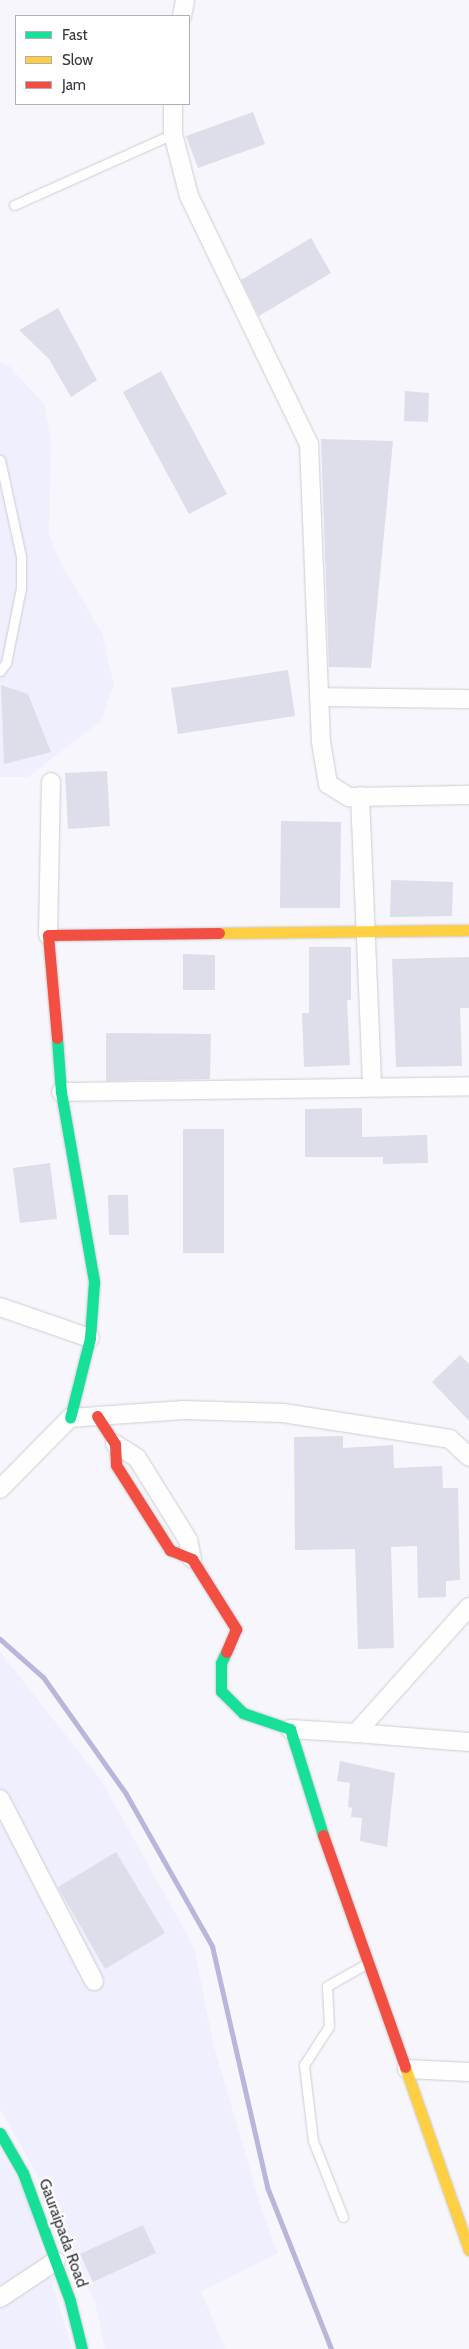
<!DOCTYPE html>
<html>
<head>
<meta charset="utf-8">
<style>
  body { margin:0 }
  #map { position:relative; width:469px; height:2349px; overflow:hidden; background:#f6f6fc; font-family:Cabin,sans-serif }
  div>[style] { position:absolute }
  [style*='--x'] { left:calc(var(--x)*1px); top:calc(var(--y)*1px); width:calc(var(--w)*1px); rotate:calc(var(--a)*1deg) }
  .built>* { inset:0; background:#efeffe }
  .stream>* { height:5px; margin:-2.5px; padding:0 2.5px; transform-origin:2.5px; border-radius:2.5px; background:#b8b6db }
  .building>* { inset:0; background:#dedeea }
  .roads { filter:drop-shadow(0 0 1px #cdcdd3) drop-shadow(0 0 1px #cdcdd3) }
  .lane>* { height:9px; margin:-4.5px; padding:0 4.5px; transform-origin:4.5px; border-radius:4.5px; background:#fefeff }
  .street>* { height:18px; margin:-9px; padding:0 9px; transform-origin:9px; border-radius:9px; background:#fefeff }
  .fast>* { height:11px; margin:-5.5px; padding:0 5.5px; transform-origin:5.5px; border-radius:5.5px; background:#16e098 }
  .slow>* { height:11px; margin:-5.5px; padding:0 5.5px; transform-origin:5.5px; border-radius:5.5px; background:#ffcf43 }
  .jam>* { height:11px; margin:-5.5px; padding:0 5.5px; transform-origin:5.5px; border-radius:5.5px; background:#f24e42 }
  span { translate:-50% -50%; white-space:nowrap; text-align:center; line-height:1.15; -webkit-text-stroke:4.5px #fff; paint-order:stroke }
  .street-label { font-size:16px; color:#37373e }
  .legend { position:absolute; left:15px; top:15px; width:175px; height:90px; box-sizing:border-box; background:#fff; border:1px solid #afafb2; margin:0; padding:6px 9px; list-style:none; font-size:15px; color:#37373e }
  .legend li { display:flex; align-items:center; gap:10px; height:25px }
  .legend b { width:25px; border:1px solid #afafb2 }
</style>
</head>
<body>
<div id="map">
  <div class="built">
    <div style="clip-path:polygon(0 362px,8px 365px,44px 404px,51px 440px,49px 535px,59px 560px,102px 633px,114px 684px,101px 721px,28px 777px,0 777px)"></div>
    <div style="clip-path:polygon(0 1652px,101px 1780px,194px 1947px,213px 2043px,262px 2211px,278px 2253px,201px 2291px,225px 2349px,105px 2349px,95px 2302px,35px 2171px,0 2109px)"></div>
    <div style="clip-path:polygon(0 2150px,25px 2193px,72px 2349px,0 2349px)"></div>
  </div>
  <div class="stream">
    <div style="--x:0;--y:1639;--w:57;--a:41.5"></div>
    <div style="--x:43;--y:1677;--w:143;--a:54.6"></div>
    <div style="--x:126;--y:1794;--w:175;--a:60.5"></div>
    <div style="--x:212;--y:1946;--w:247;--a:77.1"></div>
    <div style="--x:267;--y:2187;--w:174;--a:68.4"></div>
  </div>
  <div class="building">
    <div style="clip-path:polygon(253px 112px,265px 144px,198px 168px,186px 136px)"></div>
    <div style="clip-path:polygon(311px 238px,331px 273px,259px 316px,241px 280px)"></div>
    <div style="clip-path:polygon(58px 308px,97px 380px,71px 397px,49px 359px,19px 330px)"></div>
    <div style="clip-path:polygon(161px 371px,227px 494px,189px 514px,123px 392px)"></div>
    <div style="clip-path:polygon(405px 391px,429px 393px,428px 422px,404px 421px)"></div>
    <div style="clip-path:polygon(321px 439px,393px 441px,371px 668px,329px 667px)"></div>
    <div style="clip-path:polygon(288px 670px,295px 716px,178px 734px,171px 688px)"></div>
    <div style="clip-path:polygon(1px 685px,28px 694px,51px 752px,4px 764px)"></div>
    <div style="clip-path:polygon(107px 771px,110px 826px,68px 829px,65px 773px)"></div>
    <div style="clip-path:polygon(281px 821px,341px 822px,340px 908px,280px 908px)"></div>
    <div style="clip-path:polygon(391px 880px,453px 882px,452px 916px,390px 917px)"></div>
    <div style="clip-path:polygon(309px 947px,351px 947px,351px 1000px,347px 1000px,350px 1065px,304px 1067px,302px 1013px,309px 1013px)"></div>
    <div style="clip-path:polygon(183px 954px,215px 955px,215px 990px,183px 990px)"></div>
    <div style="clip-path:polygon(469px 957px,469px 1008px,460px 1008px,462px 1066px,396px 1067px,392px 959px)"></div>
    <div style="clip-path:polygon(106px 1033px,211px 1034px,210px 1079px,106px 1081px)"></div>
    <div style="clip-path:polygon(362px 1108px,362px 1137px,427px 1135px,428px 1163px,383px 1164px,383px 1157px,305px 1157px,305px 1109px)"></div>
    <div style="clip-path:polygon(183px 1129px,224px 1129px,224px 1253px,183px 1253px)"></div>
    <div style="clip-path:polygon(50px 1163px,57px 1219px,20px 1223px,13px 1168px)"></div>
    <div style="clip-path:polygon(108px 1195px,128px 1195px,129px 1235px,109px 1235px)"></div>
    <div style="clip-path:polygon(460px 1355px,469px 1364px,469px 1421px,432px 1382px)"></div>
    <div style="clip-path:polygon(343px 1436px,343px 1448px,393px 1445px,394px 1468px,442px 1466px,443px 1488px,458px 1488px,460px 1580px,446px 1581px,446px 1597px,418px 1598px,417px 1546px,391px 1547px,394px 1648px,358px 1649px,355px 1549px,295px 1550px,294px 1437px)"></div>
    <div style="clip-path:polygon(340px 1761px,395px 1773px,387px 1847px,360px 1841px,362px 1818px,351px 1817px,352px 1808px,348px 1807px,350px 1783px,337px 1781px)"></div>
    <div style="clip-path:polygon(116px 1852px,165px 1933px,105px 1969px,58px 1887px)"></div>
    <div style="clip-path:polygon(143px 2225px,156px 2253px,93px 2282px,80px 2254px)"></div>
  </div>
  <div class="roads">
    <div class="lane">
      <div style="--x:14;--y:205;--w:174;--a:-24.1"></div>
      <div style="--x:0;--y:460;--w:98;--a:77.7"></div>
      <div style="--x:21;--y:556;--w:32;--a:90"></div>
      <div style="--x:21;--y:588;--w:76;--a:101.3"></div>
      <div style="--x:6;--y:663;--w:10;--a:127"></div>
      <div style="--x:343;--y:2217;--w:82;--a:-111.5"></div>
      <div style="--x:313;--y:2141;--w:77;--a:-96.8"></div>
      <div style="--x:304;--y:2065;--w:46;--a:-57.3"></div>
      <div style="--x:329;--y:2026;--w:40;--a:-92.9"></div>
      <div style="--x:327;--y:1986;--w:45;--a:-29.4"></div>
    </div>
    <div class="street">
      <div style="--x:182;--y:16;--w:16;--a:-79"></div>
      <div style="--x:173;--y:104;--w:30;--a:90"></div>
      <div style="--x:173;--y:134;--w:64;--a:75.5"></div>
      <div style="--x:189;--y:196;--w:276;--a:64.2"></div>
      <div style="--x:309;--y:444;--w:298;--a:87.7"></div>
      <div style="--x:321;--y:742;--w:43;--a:80.5"></div>
      <div style="--x:328;--y:784;--w:25;--a:32"></div>
      <div style="--x:349;--y:797;--w:120;--a:-1"></div>
      <div style="--x:319;--y:697;--w:150;--a:0.8"></div>
      <div style="--x:360;--y:796;--w:290;--a:87.6"></div>
      <div style="--x:48;--y:935;--w:153;--a:-88.9"></div>
      <div style="--x:61;--y:1092;--w:408;--a:-0.8"></div>
      <div style="--x:0;--y:1307;--w:95;--a:19"></div>
      <div style="--x:115;--y:1444;--w:26;--a:32"></div>
      <div style="--x:137;--y:1458;--w:97;--a:58.1"></div>
      <div style="--x:188;--y:1540;--w:19;--a:78"></div>
      <div style="--x:0;--y:1489;--w:100;--a:-45.4"></div>
      <div style="--x:70;--y:1418;--w:27;--a:-4"></div>
      <div style="--x:97;--y:1416;--w:87;--a:-3.9"></div>
      <div style="--x:184;--y:1410;--w:99;--a:1.7"></div>
      <div style="--x:283;--y:1413;--w:169;--a:8.8"></div>
      <div style="--x:450;--y:1439;--w:26;--a:43"></div>
      <div style="--x:469;--y:1607;--w:169;--a:131.9"></div>
      <div style="--x:356;--y:1733;--w:113;--a:4.6"></div>
      <div style="--x:290;--y:1729;--w:66;--a:3.5"></div>
      <div style="--x:0;--y:1799;--w:205;--a:62.7"></div>
      <div style="--x:407;--y:2069;--w:62;--a:2.8"></div>
      <div style="--x:0;--y:2298;--w:67;--a:-33.5"></div>
    </div>
    <div class="fast">
      <div style="--x:57;--y:1038;--w:54;--a:85.8"></div>
      <div style="--x:61;--y:1092;--w:193;--a:80.1"></div>
      <div style="--x:94;--y:1282;--w:56;--a:94.1"></div>
      <div style="--x:90;--y:1338;--w:82;--a:104"></div>
      <div style="--x:226;--y:1652;--w:12;--a:114"></div>
      <div style="--x:221;--y:1663;--w:28;--a:90"></div>
      <div style="--x:221;--y:1691;--w:31;--a:45"></div>
      <div style="--x:243;--y:1713;--w:50;--a:18.8"></div>
      <div style="--x:290;--y:1729;--w:111;--a:72.7"></div>
      <div style="--x:0;--y:2133;--w:46;--a:60.1"></div>
      <div style="--x:23;--y:2173;--w:136;--a:69.8"></div>
      <div style="--x:70;--y:2301;--w:49;--a:76"></div>
    </div>
    <div class="slow">
      <div style="--x:219;--y:933;--w:250;--a:-0.7"></div>
      <div style="--x:405;--y:2067;--w:194;--a:70.7"></div>
    </div>
    <div class="jam">
      <div style="--x:57;--y:1038;--w:103;--a:-95"></div>
      <div style="--x:48;--y:935;--w:171;--a:-0.7"></div>
      <div style="--x:97;--y:1416;--w:33;--a:57"></div>
      <div style="--x:115;--y:1444;--w:21;--a:87"></div>
      <div style="--x:116;--y:1465;--w:101;--a:57.6"></div>
      <div style="--x:170;--y:1550;--w:24;--a:22"></div>
      <div style="--x:192;--y:1559;--w:83;--a:57.8"></div>
      <div style="--x:236;--y:1629;--w:25;--a:113"></div>
      <div style="--x:323;--y:1835;--w:246;--a:70.5"></div>
    </div>
  </div>
  <div class="street-label">
    <span style="left:63px;top:2233px;rotate:70deg">Gauraipada Road</span>
  </div>
  <ul class="legend">
  <li><b style="height:6px;background:#16e098"></b>Fast</li>
  <li><b style="height:6px;background:#ffcf43"></b>Slow</li>
  <li><b style="height:6px;background:#f24e42"></b>Jam</li>
  </ul>
</div>
</body>
</html>
